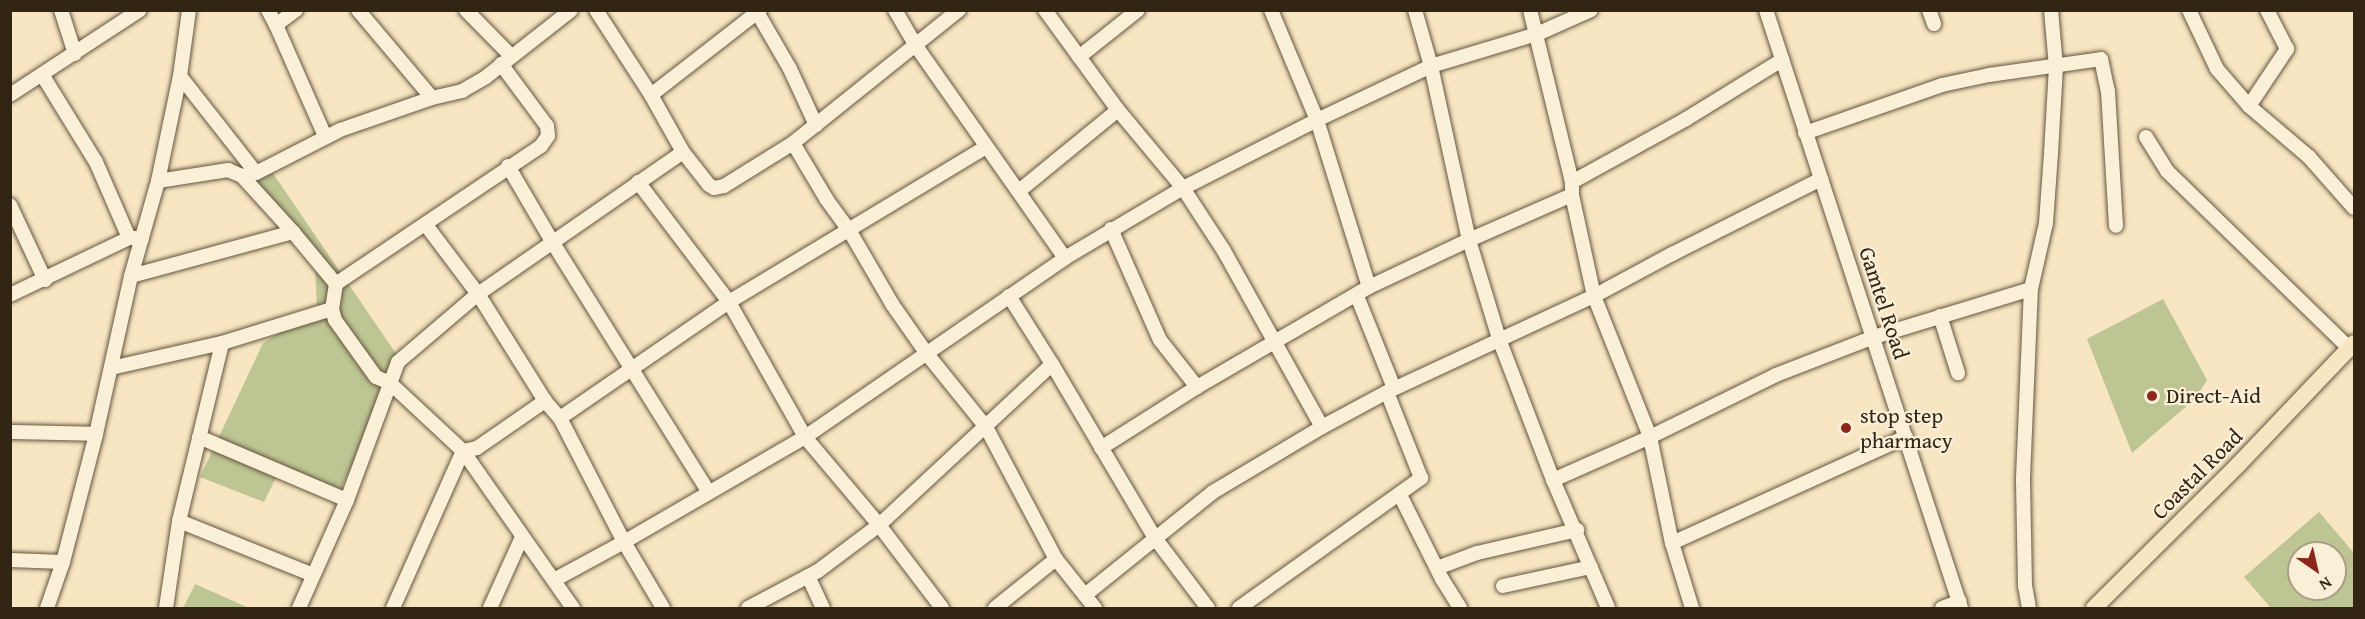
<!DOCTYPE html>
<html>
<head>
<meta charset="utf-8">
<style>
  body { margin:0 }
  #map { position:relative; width:2365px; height:619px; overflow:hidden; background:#f7e6c1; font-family:"Gentium Book Plus",serif }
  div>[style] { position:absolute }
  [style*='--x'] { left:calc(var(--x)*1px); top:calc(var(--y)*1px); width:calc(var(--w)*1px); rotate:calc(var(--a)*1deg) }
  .green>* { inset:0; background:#bdc593 }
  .roads { filter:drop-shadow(0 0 2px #64553f) drop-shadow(0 0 2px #64553f) }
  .minor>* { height:14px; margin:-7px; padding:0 7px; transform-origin:7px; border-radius:7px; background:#faefd7 }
  .major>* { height:16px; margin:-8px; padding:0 8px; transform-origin:8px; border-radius:8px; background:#f7e6c1 }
  .dots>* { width:16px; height:16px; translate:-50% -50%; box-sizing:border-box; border:3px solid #faefd7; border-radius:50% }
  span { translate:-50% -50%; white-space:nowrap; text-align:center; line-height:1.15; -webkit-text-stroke:4.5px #faefd7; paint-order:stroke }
  .street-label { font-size:22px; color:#332514 }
  .poi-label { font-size:22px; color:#332514 }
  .left { translate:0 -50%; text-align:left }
  .frame { position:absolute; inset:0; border:12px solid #332514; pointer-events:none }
  .north { position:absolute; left:2287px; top:541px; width:60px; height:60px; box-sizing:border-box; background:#faefd7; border:2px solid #aa9e89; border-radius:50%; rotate:146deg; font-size:16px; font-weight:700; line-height:24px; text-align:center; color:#332514 }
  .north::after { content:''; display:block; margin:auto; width:21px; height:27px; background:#8f2418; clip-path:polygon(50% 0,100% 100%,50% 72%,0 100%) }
</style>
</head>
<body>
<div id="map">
  <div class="green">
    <div style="clip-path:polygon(270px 169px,399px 358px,386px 396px,339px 492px,281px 467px,264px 502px,200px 477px,263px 343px,317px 308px,315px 268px,250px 182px)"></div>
    <div style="clip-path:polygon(2163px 299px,2207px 380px,2196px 398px,2132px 453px,2087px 339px)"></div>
    <div style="clip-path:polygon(evenodd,2319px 512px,2354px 553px,2354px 608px,2271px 608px,2244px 577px,2319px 512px,2299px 553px,2335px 553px,2335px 589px,2299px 589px,2299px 553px)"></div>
    <div style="clip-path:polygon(195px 584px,249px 608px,183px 608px)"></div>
  </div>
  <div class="roads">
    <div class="minor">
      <div style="--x:61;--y:10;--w:46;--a:72.3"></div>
      <div style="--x:268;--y:10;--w:17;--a:62"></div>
      <div style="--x:276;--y:25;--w:25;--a:-37"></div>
      <div style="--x:358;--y:10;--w:115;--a:49.9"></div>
      <div style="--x:466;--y:10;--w:64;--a:45.6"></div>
      <div style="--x:596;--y:10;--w:101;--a:57.1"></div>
      <div style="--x:651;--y:95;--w:65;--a:60.7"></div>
      <div style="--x:683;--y:152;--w:42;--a:51.8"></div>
      <div style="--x:709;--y:185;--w:6;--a:31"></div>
      <div style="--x:714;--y:188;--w:10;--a:-11"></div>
      <div style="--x:724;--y:186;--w:81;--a:-31.9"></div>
      <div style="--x:793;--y:143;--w:213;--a:-38.7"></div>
      <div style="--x:895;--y:10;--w:42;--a:59.7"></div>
      <div style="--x:916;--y:46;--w:259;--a:54.9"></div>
      <div style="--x:1045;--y:10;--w:124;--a:53.9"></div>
      <div style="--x:1118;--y:110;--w:102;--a:50.2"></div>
      <div style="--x:1183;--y:188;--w:75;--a:56.9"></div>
      <div style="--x:1224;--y:251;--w:201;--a:60.9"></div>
      <div style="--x:1271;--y:10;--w:119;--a:67.3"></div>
      <div style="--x:1317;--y:120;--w:175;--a:72.7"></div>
      <div style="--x:1415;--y:10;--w:58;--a:74.1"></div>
      <div style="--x:1431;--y:66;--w:178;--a:77.7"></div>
      <div style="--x:1469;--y:240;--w:103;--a:73.1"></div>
      <div style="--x:1499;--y:339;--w:151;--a:69"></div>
      <div style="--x:1553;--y:480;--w:139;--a:66.7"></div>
      <div style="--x:1530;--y:10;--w:177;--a:76.3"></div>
      <div style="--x:1572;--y:182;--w:13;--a:90"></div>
      <div style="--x:1572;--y:195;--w:103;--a:77.7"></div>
      <div style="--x:1594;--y:296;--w:152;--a:68.3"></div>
      <div style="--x:1650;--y:437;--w:108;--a:78.3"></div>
      <div style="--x:1672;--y:543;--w:68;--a:72.9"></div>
      <div style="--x:1766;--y:10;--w:629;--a:71.94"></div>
      <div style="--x:1929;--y:10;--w:15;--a:70"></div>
      <div style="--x:2189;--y:10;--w:65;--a:64.6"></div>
      <div style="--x:2217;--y:69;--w:49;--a:49.1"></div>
      <div style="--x:2249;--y:106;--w:79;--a:40.4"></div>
      <div style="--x:2309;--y:157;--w:68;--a:48.6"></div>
      <div style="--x:757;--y:12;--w:66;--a:59.9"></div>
      <div style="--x:790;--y:69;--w:62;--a:65.1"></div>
      <div style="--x:276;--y:25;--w:121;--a:66.2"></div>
      <div style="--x:1079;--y:57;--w:75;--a:-38.5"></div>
      <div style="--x:501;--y:64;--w:77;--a:53.4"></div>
      <div style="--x:547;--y:126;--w:10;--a:84"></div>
      <div style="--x:548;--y:136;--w:12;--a:125"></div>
      <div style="--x:541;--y:146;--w:247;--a:146.1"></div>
      <div style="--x:336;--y:284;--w:25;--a:99"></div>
      <div style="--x:332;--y:309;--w:11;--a:75"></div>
      <div style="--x:335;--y:320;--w:70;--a:54.3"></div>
      <div style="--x:376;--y:377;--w:15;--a:23"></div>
      <div style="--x:390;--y:383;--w:100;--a:43"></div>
      <div style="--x:463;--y:451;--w:192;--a:55"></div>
      <div style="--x:43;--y:76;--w:101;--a:58.4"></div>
      <div style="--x:96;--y:162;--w:83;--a:66.5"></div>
      <div style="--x:129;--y:238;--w:13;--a:0"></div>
      <div style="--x:180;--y:76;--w:123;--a:51.9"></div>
      <div style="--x:10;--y:95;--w:155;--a:-33.2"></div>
      <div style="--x:651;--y:95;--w:138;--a:-37.9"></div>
      <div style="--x:2249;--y:106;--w:69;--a:-56.3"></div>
      <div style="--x:2287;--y:49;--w:44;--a:-117.1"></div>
      <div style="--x:1805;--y:133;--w:145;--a:-19.3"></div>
      <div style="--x:1942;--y:85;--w:48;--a:-12"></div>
      <div style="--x:1989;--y:75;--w:113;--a:-8.1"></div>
      <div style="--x:2101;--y:59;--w:33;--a:78"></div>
      <div style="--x:2108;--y:91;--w:135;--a:86.6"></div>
      <div style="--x:2146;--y:137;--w:40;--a:58"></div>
      <div style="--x:2167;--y:171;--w:254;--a:44.2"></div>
      <div style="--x:793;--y:143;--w:66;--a:59.2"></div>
      <div style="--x:827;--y:200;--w:37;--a:54"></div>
      <div style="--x:849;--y:230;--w:86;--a:59.8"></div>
      <div style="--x:892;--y:304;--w:61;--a:55"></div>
      <div style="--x:927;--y:354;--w:94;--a:51.1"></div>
      <div style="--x:986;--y:427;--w:149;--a:62.1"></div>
      <div style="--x:1056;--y:559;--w:63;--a:51.5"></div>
      <div style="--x:508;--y:166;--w:89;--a:59.7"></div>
      <div style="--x:553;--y:243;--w:292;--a:58"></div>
      <div style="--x:242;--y:176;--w:76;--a:47.7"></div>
      <div style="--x:293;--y:232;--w:67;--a:50.4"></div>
      <div style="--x:158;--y:181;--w:71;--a:-8.9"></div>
      <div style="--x:228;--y:170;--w:15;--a:23"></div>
      <div style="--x:242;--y:176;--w:14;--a:-12"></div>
      <div style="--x:256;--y:173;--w:94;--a:-27.1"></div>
      <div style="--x:340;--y:130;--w:97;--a:-19.2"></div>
      <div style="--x:432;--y:98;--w:31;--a:-13"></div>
      <div style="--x:462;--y:91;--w:28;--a:-30"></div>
      <div style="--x:486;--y:77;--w:108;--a:-38.2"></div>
      <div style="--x:638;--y:182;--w:151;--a:52.8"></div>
      <div style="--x:729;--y:302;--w:155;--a:60.6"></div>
      <div style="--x:805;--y:437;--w:115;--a:49.9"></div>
      <div style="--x:879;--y:525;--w:104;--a:52.8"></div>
      <div style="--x:1572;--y:182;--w:130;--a:-28.9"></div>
      <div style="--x:1686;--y:119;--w:113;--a:-31.6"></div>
      <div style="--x:1019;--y:191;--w:128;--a:-39.3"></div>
      <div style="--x:10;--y:205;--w:83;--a:65"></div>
      <div style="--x:426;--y:225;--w:86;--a:53"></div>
      <div style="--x:478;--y:294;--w:126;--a:57.9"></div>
      <div style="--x:545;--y:401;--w:23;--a:49"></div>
      <div style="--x:560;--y:418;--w:140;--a:62.7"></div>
      <div style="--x:624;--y:542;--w:77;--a:59.4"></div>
      <div style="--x:1111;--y:229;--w:121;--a:66.2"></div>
      <div style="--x:1160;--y:340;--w:60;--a:51.8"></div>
      <div style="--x:131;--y:276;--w:168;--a:-15.2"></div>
      <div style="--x:10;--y:295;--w:132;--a:-25.6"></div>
      <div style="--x:1009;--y:296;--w:80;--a:57.7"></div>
      <div style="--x:1052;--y:364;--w:202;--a:59.4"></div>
      <div style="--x:1155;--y:538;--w:88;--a:52.9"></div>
      <div style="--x:1357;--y:296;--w:99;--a:68.1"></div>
      <div style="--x:1940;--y:316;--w:60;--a:72.5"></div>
      <div style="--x:111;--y:368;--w:114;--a:-12.7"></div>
      <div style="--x:222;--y:343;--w:115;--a:-17.2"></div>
      <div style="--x:560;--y:418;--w:205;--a:-34.5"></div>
      <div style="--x:729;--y:302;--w:300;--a:-31.1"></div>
      <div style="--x:10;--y:432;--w:86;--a:1.3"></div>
      <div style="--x:199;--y:437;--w:161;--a:23.1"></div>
      <div style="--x:1101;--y:448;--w:114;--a:-32.4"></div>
      <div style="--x:1197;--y:387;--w:199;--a:-30.2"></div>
      <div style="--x:1369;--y:287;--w:110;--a:-25.2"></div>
      <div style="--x:1469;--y:240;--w:112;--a:-23.6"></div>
      <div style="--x:1553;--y:480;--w:106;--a:-23.9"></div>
      <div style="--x:1650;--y:437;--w:140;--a:-26.2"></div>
      <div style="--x:1776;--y:375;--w:105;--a:-21.2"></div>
      <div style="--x:1874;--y:337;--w:164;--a:-17"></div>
      <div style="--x:1400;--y:495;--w:94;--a:63.4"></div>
      <div style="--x:1442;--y:579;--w:34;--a:58"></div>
      <div style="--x:179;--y:521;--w:144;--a:21.9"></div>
      <div style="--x:1672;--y:543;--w:257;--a:-24.4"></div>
      <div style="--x:10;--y:560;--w:53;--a:2.2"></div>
      <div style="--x:1437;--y:568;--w:43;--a:-20.6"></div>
      <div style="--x:1477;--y:553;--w:103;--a:-13"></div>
      <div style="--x:808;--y:576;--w:35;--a:65"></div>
      <div style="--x:554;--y:580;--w:80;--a:-28.5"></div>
      <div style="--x:624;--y:542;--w:209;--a:-30.1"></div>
      <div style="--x:805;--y:437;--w:316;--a:-34.5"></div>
      <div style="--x:1065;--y:258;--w:137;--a:-30.7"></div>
      <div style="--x:1183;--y:188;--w:150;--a:-26.9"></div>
      <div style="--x:1317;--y:120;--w:126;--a:-25.3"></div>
      <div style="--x:1431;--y:66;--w:111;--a:-16.8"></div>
      <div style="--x:1537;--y:34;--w:59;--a:-24"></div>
      <div style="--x:1503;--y:586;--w:90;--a:-12.2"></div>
      <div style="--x:1085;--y:595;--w:164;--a:-38.8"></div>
      <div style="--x:1213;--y:492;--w:127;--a:-30.8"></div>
      <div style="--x:1322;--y:427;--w:74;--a:-28.3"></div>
      <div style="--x:1387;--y:392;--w:228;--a:-24.9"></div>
      <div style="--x:1594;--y:296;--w:89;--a:-28.3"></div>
      <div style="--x:1672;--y:254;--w:167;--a:-26.7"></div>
      <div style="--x:47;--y:608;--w:49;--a:-70.8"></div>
      <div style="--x:63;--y:562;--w:132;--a:-75.5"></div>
      <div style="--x:96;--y:434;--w:162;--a:-77.5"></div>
      <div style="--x:131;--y:276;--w:99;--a:-74.1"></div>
      <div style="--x:158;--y:181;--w:107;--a:-78.2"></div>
      <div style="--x:180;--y:76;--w:67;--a:-82.2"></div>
      <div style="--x:166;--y:608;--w:88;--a:-81.5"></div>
      <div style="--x:179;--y:521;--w:183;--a:-76.4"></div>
      <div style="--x:299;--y:608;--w:118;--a:-66"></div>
      <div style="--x:347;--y:500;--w:147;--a:-69.7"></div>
      <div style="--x:398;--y:362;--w:105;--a:-40.4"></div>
      <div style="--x:478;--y:294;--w:249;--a:-34.7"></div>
      <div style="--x:393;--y:608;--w:172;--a:-66"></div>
      <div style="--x:463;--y:451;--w:14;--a:-12"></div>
      <div style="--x:477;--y:448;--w:83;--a:-34.7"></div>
      <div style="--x:490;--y:608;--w:78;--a:-65.7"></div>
      <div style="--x:748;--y:608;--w:79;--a:-27.9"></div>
      <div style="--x:818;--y:571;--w:76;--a:-37"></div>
      <div style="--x:879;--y:525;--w:236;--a:-42.9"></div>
      <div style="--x:995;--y:608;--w:78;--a:-38.8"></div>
      <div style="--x:1239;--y:608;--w:224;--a:-35.5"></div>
      <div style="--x:1421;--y:478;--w:92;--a:-111.6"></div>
      <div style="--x:1942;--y:608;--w:19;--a:-21"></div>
      <div style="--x:2029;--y:608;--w:22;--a:-100"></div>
      <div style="--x:2025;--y:586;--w:108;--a:-91.1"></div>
      <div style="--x:2023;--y:478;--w:189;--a:-87.6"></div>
      <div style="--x:2031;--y:289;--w:68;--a:-77.2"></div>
      <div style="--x:2046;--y:223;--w:70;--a:-85.9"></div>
      <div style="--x:2051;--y:153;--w:86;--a:-86.7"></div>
      <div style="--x:2056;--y:67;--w:57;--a:-95"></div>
    </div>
    <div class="major">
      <div style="--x:2094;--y:608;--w:203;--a:-44.8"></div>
      <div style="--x:2238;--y:465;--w:168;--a:-46.4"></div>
    </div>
  </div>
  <div class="dots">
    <div style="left:2152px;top:396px;background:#8f2418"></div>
    <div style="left:1846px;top:428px;background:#8f2418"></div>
  </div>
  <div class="street-label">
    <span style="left:1884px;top:303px;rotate:72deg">Gamtel Road</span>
    <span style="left:2197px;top:474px;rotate:-45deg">Coastal Road</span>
  </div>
  <div class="poi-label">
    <span class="left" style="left:2166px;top:396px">Direct-Aid</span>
    <span class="left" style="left:1860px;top:428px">stop step<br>pharmacy</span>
  </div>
  <div class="frame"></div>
  <div class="north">N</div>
</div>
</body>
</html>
